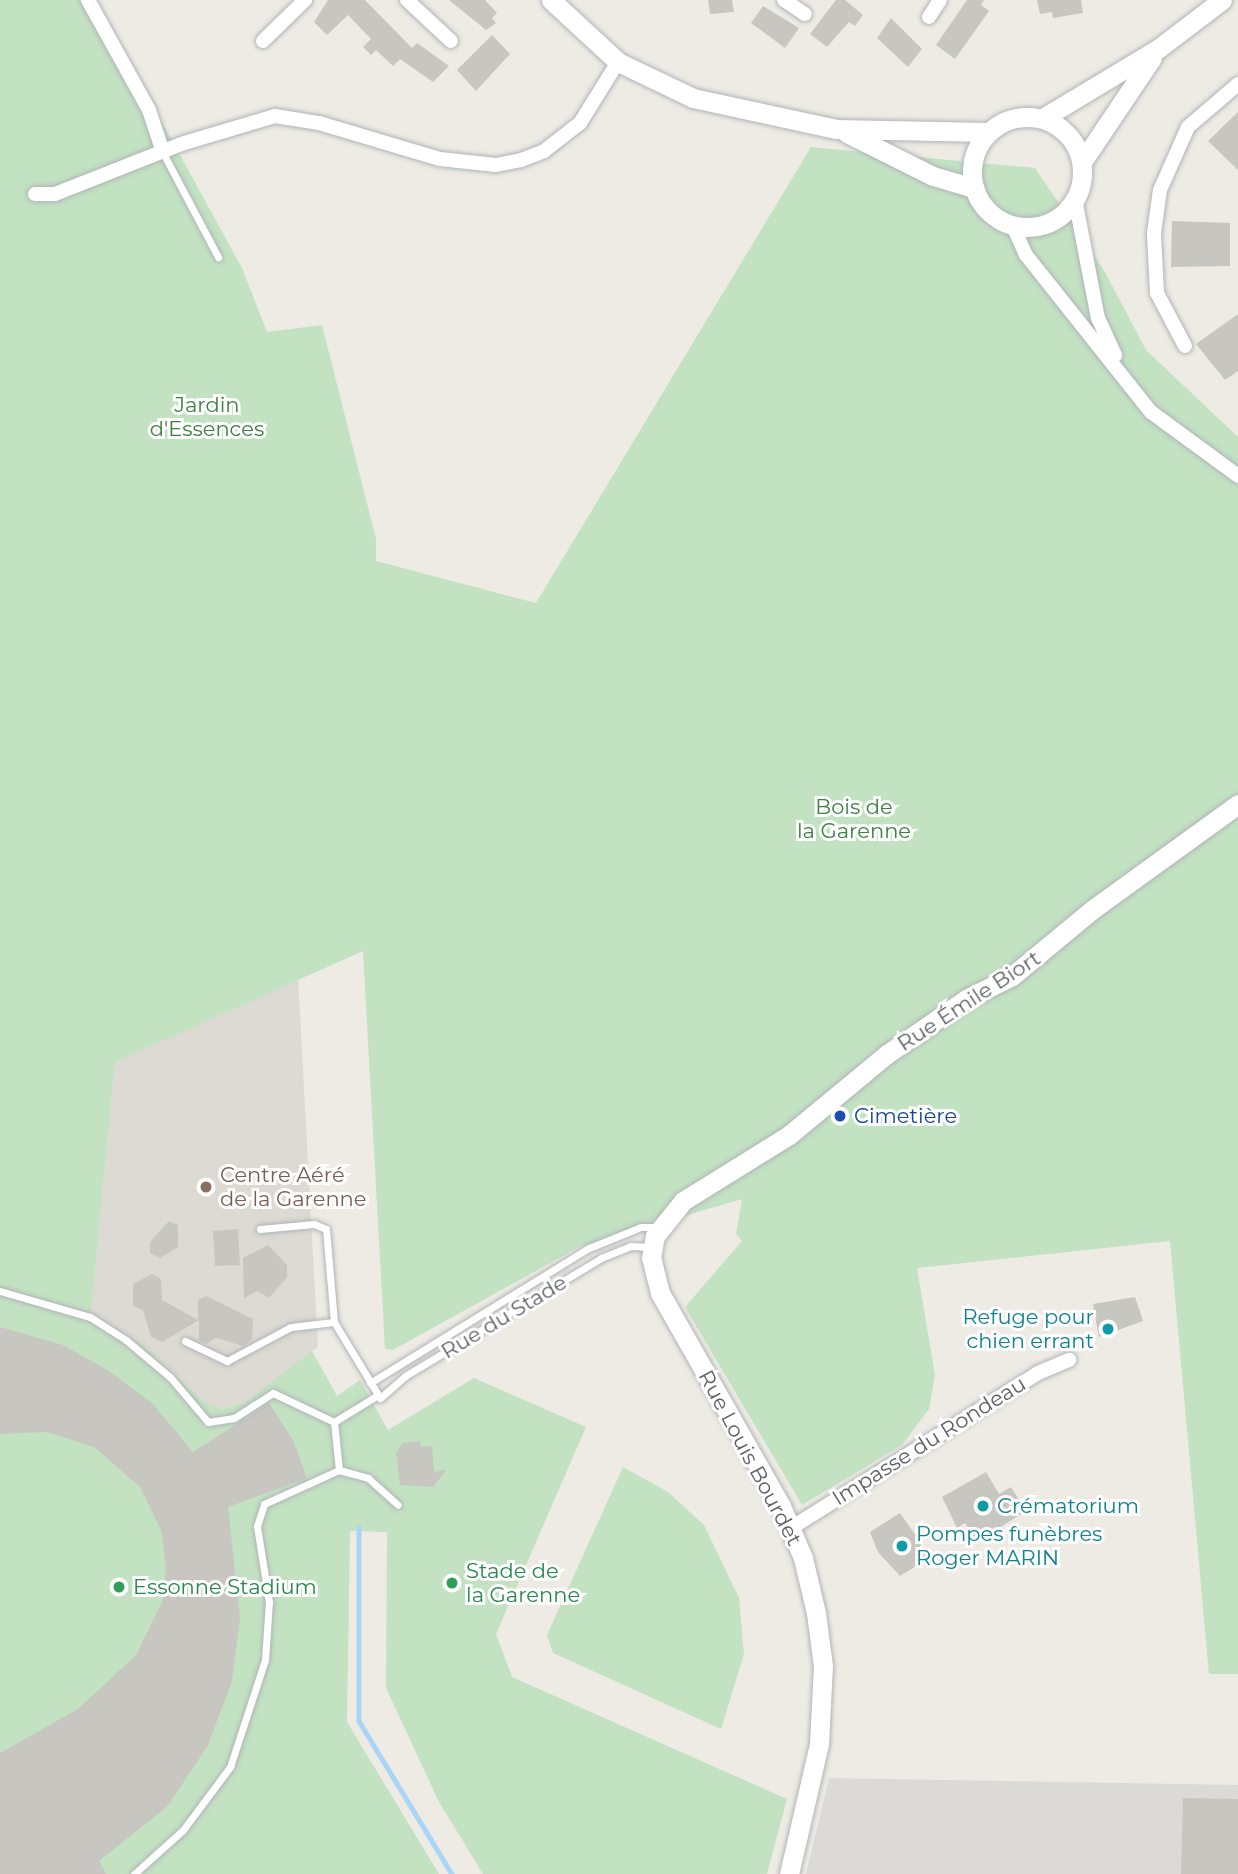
<!DOCTYPE html>
<html>
<head>
<meta charset="utf-8">
<style>
  body { margin:0 }
  #map { position:relative; width:1238px; height:1874px; overflow:hidden; background:#edebe4; font-family:Montserrat,sans-serif }
  div>[style] { position:absolute }
  [style*='--x'] { left:calc(var(--x)*1px); top:calc(var(--y)*1px); width:calc(var(--w)*1px); rotate:calc(var(--a)*1deg) }
  .industrial>* { inset:0; background:#dcdad6 }
  .education>* { inset:0; background:#dcdad2 }
  .green>* { inset:0; background:#c2e2c2 }
  .stream>* { height:4.5px; margin:-2.25px; padding:0 2.25px; transform-origin:2.25px; border-radius:2.25px; background:#aad5f6 }
  .building>* { inset:0; background:#c8c6c0 }
  .roads { filter:drop-shadow(0 0 2px #b1b4b7) drop-shadow(0 0 2px #b1b4b7) }
  .service>* { height:7px; margin:-3.5px; padding:0 3.5px; transform-origin:3.5px; border-radius:3.5px; background:#fff }
  .minor>* { height:14px; margin:-7px; padding:0 7px; transform-origin:7px; border-radius:7px; background:#fff }
  .tertiary>* { height:19px; margin:-9.5px; padding:0 9.5px; transform-origin:9.5px; border-radius:9.5px; background:#fff }
  .tertiary>.ring { margin:-9.5px; padding:0; box-sizing:content-box; background:none; border:19px solid #fff; border-radius:50% }
  .dots>* { width:19px; height:19px; translate:-50% -50%; box-sizing:border-box; border:4px solid #fff; border-radius:50% }
  span { translate:-50% -50%; white-space:nowrap; text-align:center; line-height:1.15; -webkit-text-stroke:6px #fff; paint-order:stroke }
  .park-label { font-size:21px; color:#3d8040 }
  .street-label { font-size:21px; color:#5c5f63 }
  .transit-label { font-size:21px; color:#164399 }
  .left { translate:0 -50%; text-align:left }
  .education-label { font-size:21px; color:#785e54 }
  .culture-label { font-size:21px; color:#0d838f }
  .right { translate:-100% -50%; text-align:right }
  .leisure-label { font-size:21px; color:#27864d }
</style>
</head>
<body>
<div id="map">
  <div class="industrial">
    <div style="clip-path:polygon(829px 1778px,1238px 1785px,1238px 1874px,806px 1874px)"></div>
  </div>
  <div class="education">
    <div style="clip-path:polygon(298px 978px,318px 1347px,244px 1403px,221px 1409px,203px 1401px,143px 1345px,91px 1313px,115px 1062px)"></div>
  </div>
  <div class="green">
    <div style="clip-path:polygon(0 0,95px 0,242px 268px,267px 332px,322px 325px,376px 539px,376px 561px,536px 603px,811px 147px,1035px 168px,1105px 272px,1146px 350px,1238px 437px,1238px 1674px,1209px 1674px,1170px 1241px,917px 1268px,935px 1375px,929px 1409px,902px 1445px,802px 1505px,685px 1307px,742px 1241px,736px 1234px,742px 1199px,579px 1247px,393px 1350px,385px 1349px,363px 951px,115px 1062px,91px 1313px,143px 1345px,203px 1401px,221px 1409px,244px 1403px,312px 1351px,337px 1396px,360px 1380px,388px 1430px,474px 1378px,586px 1427px,496px 1634px,512px 1677px,787px 1799px,767px 1874px,483px 1874px,439px 1802px,386px 1688px,387px 1532px,350px 1531px,347px 1722px,439px 1874px,0 1874px)"></div>
    <div style="clip-path:polygon(623px 1467px,668px 1492px,704px 1525px,739px 1598px,744px 1654px,721px 1729px,553px 1653px,547px 1635px)"></div>
  </div>
  <div class="stream">
    <div style="--x:359;--y:1527;--w:194;--a:90"></div>
    <div style="--x:359;--y:1721;--w:179;--a:58.7"></div>
  </div>
  <div class="building">
    <div style="clip-path:polygon(328px 0,365px 0,412px 48px,417px 43px,449px 66px,433px 82px,400px 59px,393px 66px,376px 50px,371px 55px,363px 47px,371px 39px,348px 15px,327px 35px,314px 22px)"></div>
    <div style="clip-path:polygon(449px 0,485px 0,497px 13px,492px 18px,496px 23px,486px 30px)"></div>
    <div style="clip-path:polygon(708px 0,732px 0,734px 12px,710px 14px)"></div>
    <div style="clip-path:polygon(836px 0,845px 0,863px 15px,855px 26px,849px 22px,827px 47px,810px 34px)"></div>
    <div style="clip-path:polygon(967px 0,984px 0,981px 5px,989px 11px,955px 59px,936px 45px)"></div>
    <div style="clip-path:polygon(1037px 0,1081px 0,1083px 13px,1053px 18px,1052px 12px,1040px 14px)"></div>
    <div style="clip-path:polygon(763px 6px,799px 28px,785px 48px,751px 23px)"></div>
    <div style="clip-path:polygon(891px 18px,922px 49px,908px 67px,877px 38px)"></div>
    <div style="clip-path:polygon(492px 35px,510px 54px,476px 91px,457px 70px)"></div>
    <div style="clip-path:polygon(1238px 112px,1238px 170px,1208px 141px)"></div>
    <div style="clip-path:polygon(1172px 221px,1230px 223px,1230px 266px,1171px 267px)"></div>
    <div style="clip-path:polygon(1238px 314px,1238px 371px,1225px 380px,1196px 344px)"></div>
    <div style="clip-path:polygon(169px 1221px,178px 1225px,178px 1247px,160px 1258px,150px 1253px,150px 1242px)"></div>
    <div style="clip-path:polygon(238px 1229px,240px 1265px,215px 1266px,213px 1231px)"></div>
    <div style="clip-path:polygon(268px 1245px,287px 1265px,287px 1277px,269px 1298px,257px 1291px,244px 1298px,243px 1258px)"></div>
    <div style="clip-path:polygon(152px 1274px,161px 1279px,162px 1300px,198px 1320px,198px 1300px,206px 1296px,253px 1319px,252px 1340px,243px 1346px,216px 1338px,206px 1344px,199px 1340px,199px 1320px,162px 1342px,151px 1337px,143px 1310px,133px 1306px,133px 1284px)"></div>
    <div style="clip-path:polygon(1135px 1297px,1143px 1321px,1099px 1337px,1093px 1304px)"></div>
    <div style="clip-path:polygon(0 1327px,63px 1345px,106px 1369px,152px 1403px,193px 1452px,269px 1403px,293px 1440px,307px 1478px,228px 1507px,240px 1618px,232px 1681px,208px 1745px,168px 1806px,99px 1861px,106px 1874px,0 1874px,0 1753px,78px 1709px,136px 1655px,163px 1600px,166px 1568px,161px 1530px,140px 1487px,94px 1447px,47px 1432px,0 1434px)"></div>
    <div style="clip-path:polygon(420px 1441px,421px 1447px,432px 1446px,434px 1472px,446px 1470px,433px 1487px,400px 1485px,396px 1452px,403px 1443px)"></div>
    <div style="clip-path:polygon(986px 1472px,999px 1494px,1011px 1487px,1026px 1511px,977px 1542px,965px 1523px,957px 1528px,942px 1497px)"></div>
    <div style="clip-path:polygon(900px 1513px,931px 1557px,900px 1576px,878px 1552px,870px 1532px)"></div>
    <div style="clip-path:polygon(1183px 1798px,1238px 1799px,1238px 1874px,1181px 1874px)"></div>
  </div>
  <div class="roads">
    <div class="service">
      <div style="--x:163;--y:153;--w:118;--a:62.1"></div>
      <div style="--x:260;--y:1229;--w:54;--a:-5.3"></div>
      <div style="--x:314;--y:1224;--w:13;--a:23"></div>
      <div style="--x:326;--y:1229;--w:93;--a:85.1"></div>
      <div style="--x:334;--y:1322;--w:89;--a:58.8"></div>
      <div style="--x:380;--y:1398;--w:33;--a:-41"></div>
      <div style="--x:405;--y:1376;--w:229;--a:-31"></div>
      <div style="--x:601;--y:1258;--w:31;--a:-22"></div>
      <div style="--x:630;--y:1246;--w:21;--a:3"></div>
      <div style="--x:0;--y:1291;--w:94;--a:16.1"></div>
      <div style="--x:90;--y:1317;--w:43;--a:32.6"></div>
      <div style="--x:126;--y:1340;--w:57;--a:40.1"></div>
      <div style="--x:170;--y:1377;--w:59;--a:49.8"></div>
      <div style="--x:208;--y:1422;--w:26;--a:-9"></div>
      <div style="--x:234;--y:1418;--w:46;--a:-32.7"></div>
      <div style="--x:273;--y:1393;--w:68;--a:25.4"></div>
      <div style="--x:334;--y:1422;--w:52;--a:-31.5"></div>
      <div style="--x:185;--y:1341;--w:47;--a:25.5"></div>
      <div style="--x:227;--y:1361;--w:72;--a:-28"></div>
      <div style="--x:291;--y:1327;--w:43;--a:-6.6"></div>
      <div style="--x:370;--y:1383;--w:257;--a:-31.7"></div>
      <div style="--x:589;--y:1248;--w:56;--a:-22"></div>
      <div style="--x:641;--y:1227;--w:17;--a:0"></div>
      <div style="--x:339;--y:1470;--w:30;--a:15"></div>
      <div style="--x:368;--y:1478;--w:40;--a:42"></div>
      <div style="--x:134;--y:1874;--w:66;--a:-41.9"></div>
      <div style="--x:183;--y:1830;--w:79;--a:-53.3"></div>
      <div style="--x:230;--y:1767;--w:113;--a:-71.9"></div>
      <div style="--x:265;--y:1660;--w:58;--a:-86.1"></div>
      <div style="--x:269;--y:1602;--w:77;--a:-99"></div>
      <div style="--x:257;--y:1526;--w:23;--a:-72"></div>
      <div style="--x:264;--y:1504;--w:82;--a:-24.4"></div>
      <div style="--x:339;--y:1470;--w:48;--a:-95.9"></div>
    </div>
    <div class="minor">
      <div style="--x:88;--y:0;--w:126;--a:61"></div>
      <div style="--x:149;--y:110;--w:44;--a:71.6"></div>
      <div style="--x:407;--y:0;--w:60;--a:43"></div>
      <div style="--x:784;--y:0;--w:25;--a:34"></div>
      <div style="--x:929;--y:17;--w:20;--a:-57"></div>
      <div style="--x:263;--y:41;--w:59;--a:-44.3"></div>
      <div style="--x:35;--y:194;--w:20;--a:0"></div>
      <div style="--x:55;--y:194;--w:136;--a:-21.6"></div>
      <div style="--x:181;--y:144;--w:98;--a:-16.6"></div>
      <div style="--x:275;--y:116;--w:45;--a:9"></div>
      <div style="--x:319;--y:123;--w:126;--a:16.6"></div>
      <div style="--x:440;--y:159;--w:56;--a:6.1"></div>
      <div style="--x:496;--y:165;--w:25;--a:-11"></div>
      <div style="--x:521;--y:160;--w:25;--a:-21"></div>
      <div style="--x:544;--y:151;--w:46;--a:-37.9"></div>
      <div style="--x:580;--y:123;--w:72;--a:-58.1"></div>
      <div style="--x:1075;--y:199;--w:121;--a:79.1"></div>
      <div style="--x:1098;--y:318;--w:41;--a:65.3"></div>
      <div style="--x:1013;--y:226;--w:32;--a:66"></div>
      <div style="--x:1026;--y:255;--w:201;--a:51.5"></div>
      <div style="--x:1151;--y:412;--w:108;--a:36.3"></div>
      <div style="--x:1185;--y:346;--w:60;--a:-117.8"></div>
      <div style="--x:1157;--y:293;--w:60;--a:-92.9"></div>
      <div style="--x:1154;--y:233;--w:43;--a:-82.1"></div>
      <div style="--x:1160;--y:190;--w:69;--a:-66"></div>
      <div style="--x:1188;--y:127;--w:66;--a:-40.7"></div>
      <div style="--x:791;--y:1528;--w:292;--a:-32.1"></div>
      <div style="--x:1038;--y:1373;--w:34;--a:-23"></div>
    </div>
    <div class="tertiary">
      <div style="--x:551;--y:0;--w:91;--a:42.8"></div>
      <div style="--x:618;--y:62;--w:83;--a:25.6"></div>
      <div style="--x:693;--y:98;--w:146;--a:12.2"></div>
      <div style="--x:836;--y:129;--w:152;--a:1.1"></div>
      <div class="ring" style="left:972px;top:117px;width:91px;height:91px"></div>
      <div style="--x:1043;--y:118;--w:135;--a:-31.1"></div>
      <div style="--x:1159;--y:48;--w:79;--a:-37.3"></div>
      <div style="--x:847;--y:133;--w:96;--a:26.6"></div>
      <div style="--x:933;--y:176;--w:43;--a:16.3"></div>
      <div style="--x:1082;--y:162;--w:125;--a:-56.1"></div>
      <div style="--x:789;--y:1874;--w:133;--a:-77"></div>
      <div style="--x:819;--y:1744;--w:78;--a:-87.1"></div>
      <div style="--x:823;--y:1666;--w:53;--a:-97.5"></div>
      <div style="--x:816;--y:1613;--w:57;--a:-103.3"></div>
      <div style="--x:803;--y:1558;--w:56;--a:-112.9"></div>
      <div style="--x:781;--y:1506;--w:245;--a:-119.6"></div>
      <div style="--x:660;--y:1293;--w:36;--a:-104"></div>
      <div style="--x:651;--y:1258;--w:22;--a:-80"></div>
      <div style="--x:655;--y:1236;--w:45;--a:-51.3"></div>
      <div style="--x:683;--y:1201;--w:125;--a:-31.9"></div>
      <div style="--x:789;--y:1135;--w:127;--a:-39.6"></div>
      <div style="--x:887;--y:1054;--w:96;--a:-34.8"></div>
      <div style="--x:966;--y:999;--w:51;--a:-26.6"></div>
      <div style="--x:1012;--y:976;--w:105;--a:-39.6"></div>
      <div style="--x:1093;--y:909;--w:179;--a:-35.9"></div>
    </div>
  </div>
  <div class="dots">
    <div style="left:840px;top:1116px;background:#1a4fb4"></div>
    <div style="left:206px;top:1187px;background:#8d6e63"></div>
    <div style="left:1108px;top:1329px;background:#0f9aa8"></div>
    <div style="left:983px;top:1506px;background:#0f9aa8"></div>
    <div style="left:902px;top:1546px;background:#0f9aa8"></div>
    <div style="left:452px;top:1583px;background:#2e9e5b"></div>
    <div style="left:119px;top:1587px;background:#2e9e5b"></div>
  </div>
  <div class="park-label">
    <span style="left:207px;top:417px">Jardin<br>d'Essences</span>
    <span style="left:854px;top:819px">Bois de<br>la Garenne</span>
  </div>
  <div class="street-label">
    <span style="left:969px;top:1001px;rotate:-33deg">Rue Émile Biort</span>
    <span style="left:504px;top:1317px;rotate:-31deg">Rue du Stade</span>
    <span style="left:929px;top:1441px;rotate:-32deg">Impasse du Rondeau</span>
    <span style="left:750px;top:1458px;rotate:62deg">Rue Louis Bourdet</span>
  </div>
  <div class="transit-label">
    <span class="left" style="left:854px;top:1116px">Cimetière</span>
  </div>
  <div class="education-label">
    <span class="left" style="left:220px;top:1187px">Centre Aéré<br>de la Garenne</span>
  </div>
  <div class="culture-label">
    <span class="right" style="left:1094px;top:1329px">Refuge pour<br>chien errant</span>
    <span class="left" style="left:997px;top:1506px">Crématorium</span>
    <span class="left" style="left:916px;top:1546px">Pompes funèbres<br>Roger MARIN</span>
  </div>
  <div class="leisure-label">
    <span class="left" style="left:466px;top:1583px">Stade de<br>la Garenne</span>
    <span class="left" style="left:133px;top:1587px">Essonne Stadium</span>
  </div>
</div>
</body>
</html>
